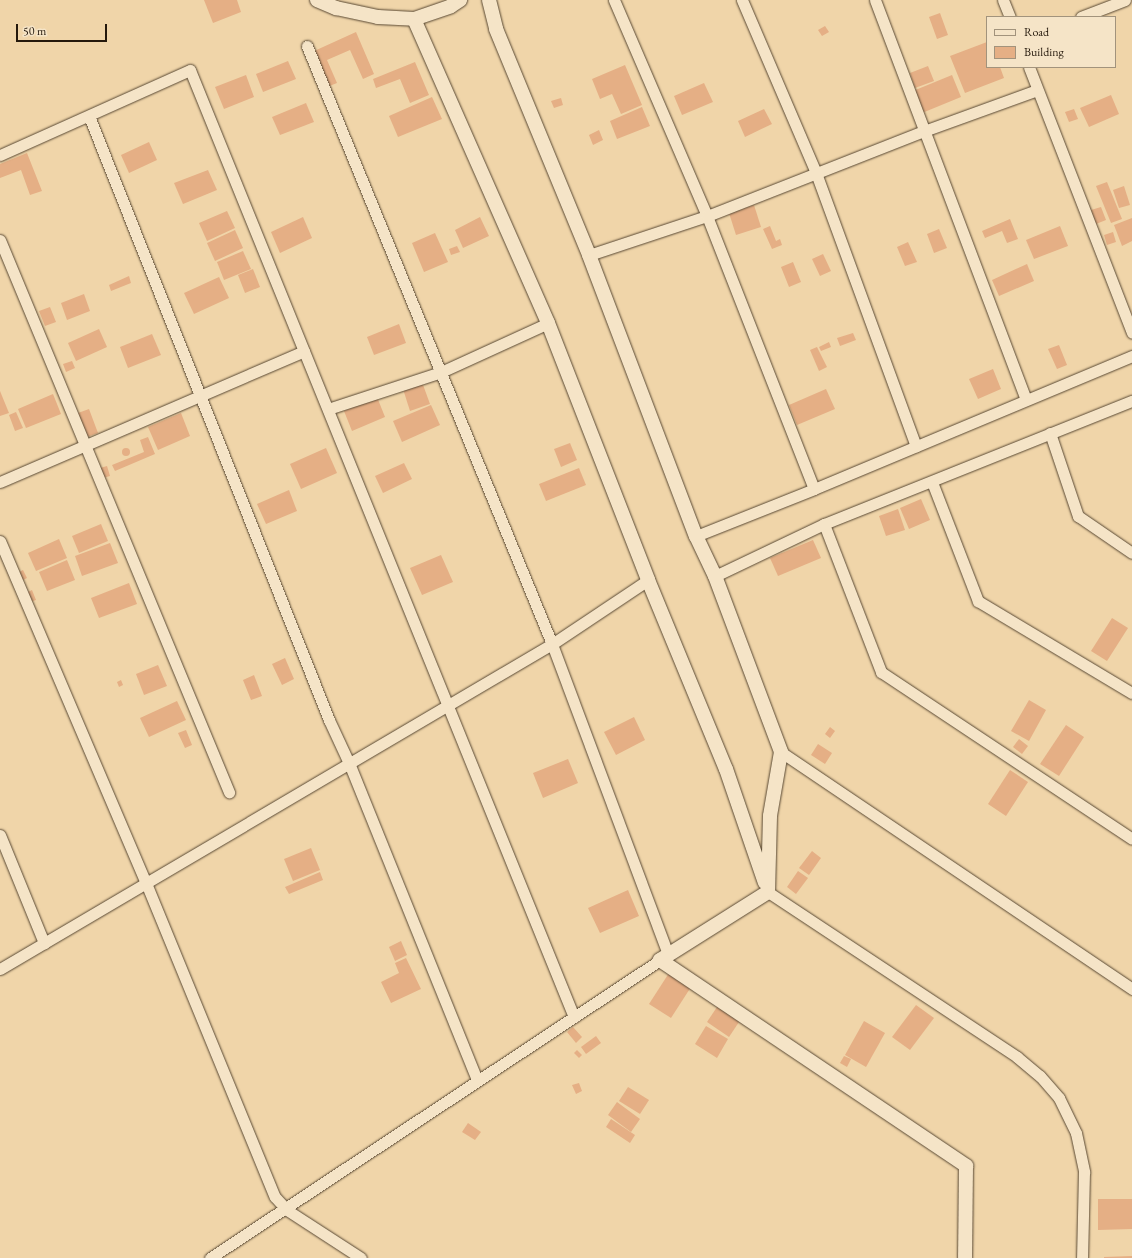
<!DOCTYPE html>
<html>
<head>
<meta charset="utf-8">
<style>
  body { margin:0 }
  #map { position:relative; width:1132px; height:1258px; overflow:hidden; background:#f0d5a9; font-family:"EB Garamond",serif }
  div>[style] { position:absolute }
  [style*='--x'] { left:calc(var(--x)*1px); top:calc(var(--y)*1px); width:calc(var(--w)*1px); rotate:calc(var(--a)*1deg) }
  .building>* { inset:0; background:#e5af85 }
  .round { border-radius:50% }
  .roads { filter:drop-shadow(0 0 1px #584833) drop-shadow(0 0 1px #584833) }
  .minor>* { height:11px; margin:-5.5px; padding:0 5.5px; transform-origin:5.5px; border-radius:5.5px; background:#f5e4c7 }
  .tertiary>* { height:14px; margin:-7px; padding:0 7px; transform-origin:7px; border-radius:7px; background:#f5e4c7 }
  span { translate:-50% -50%; white-space:nowrap; text-align:center; line-height:1.15; -webkit-text-stroke:3px #f5e4c7; paint-order:stroke }
  .legend { position:absolute; left:986px; top:16px; width:130px; height:52px; box-sizing:border-box; background:#f5e4c7; border:1px solid #a2937c; margin:0; padding:5px 7px; list-style:none; font-size:12px; color:#25190c }
  .legend li { display:flex; align-items:center; gap:8px; height:20px }
  .legend b { width:20px; border:1px solid #a2937c }
  .scale { position:absolute; left:16px; top:24px; width:91px; height:18px; box-sizing:border-box; border:2px solid #25190c; border-top:0; padding-left:5px; font-size:12px; line-height:14px; white-space:nowrap; color:#25190c; -webkit-text-stroke:3px #f5e4c7; paint-order:stroke }
</style>
</head>
<body>
<div id="map">
  <div class="building">
    <div style="clip-path:polygon(204px 0,237px 0,241px 12px,213px 23px)"></div>
    <div style="clip-path:polygon(940px 13px,948px 35px,937px 39px,929px 17px)"></div>
    <div style="clip-path:polygon(825px 26px,829px 32px,822px 36px,818px 30px)"></div>
    <div style="clip-path:polygon(356px 32px,374px 74px,363px 79px,350px 50px,327px 60px,337px 83px,327px 87px,312px 52px)"></div>
    <div style="clip-path:polygon(987px 42px,987px 67px,1000px 67px,1004px 78px,965px 93px,950px 56px)"></div>
    <div style="clip-path:polygon(288px 61px,296px 79px,263px 92px,256px 74px)"></div>
    <div style="clip-path:polygon(415px 62px,429px 95px,410px 103px,400px 79px,376px 88px,373px 79px)"></div>
    <div style="clip-path:polygon(625px 65px,642px 105px,621px 114px,612px 94px,600px 99px,592px 79px)"></div>
    <div style="clip-path:polygon(928px 66px,934px 81px,915px 88px,910px 73px)"></div>
    <div style="clip-path:polygon(246px 75px,254px 97px,224px 109px,215px 87px)"></div>
    <div style="clip-path:polygon(952px 75px,961px 97px,922px 113px,913px 91px)"></div>
    <div style="clip-path:polygon(704px 83px,713px 102px,682px 115px,674px 96px)"></div>
    <div style="clip-path:polygon(1111px 95px,1119px 114px,1089px 127px,1080px 108px)"></div>
    <div style="clip-path:polygon(432px 97px,442px 119px,398px 137px,389px 116px)"></div>
    <div style="clip-path:polygon(561px 98px,563px 105px,554px 108px,551px 101px)"></div>
    <div style="clip-path:polygon(306px 103px,314px 122px,280px 135px,272px 117px)"></div>
    <div style="clip-path:polygon(642px 107px,650px 126px,617px 139px,610px 121px)"></div>
    <div style="clip-path:polygon(764px 109px,772px 124px,745px 137px,738px 121px)"></div>
    <div style="clip-path:polygon(1074px 109px,1078px 119px,1069px 122px,1065px 112px)"></div>
    <div style="clip-path:polygon(599px 130px,603px 140px,593px 145px,589px 135px)"></div>
    <div style="clip-path:polygon(149px 142px,157px 160px,129px 173px,121px 155px)"></div>
    <div style="clip-path:polygon(27px 153px,42px 191px,30px 195px,21px 170px,0 178px,0 164px)"></div>
    <div style="clip-path:polygon(208px 170px,217px 190px,183px 204px,174px 183px)"></div>
    <div style="clip-path:polygon(1107px 182px,1122px 219px,1111px 223px,1096px 186px)"></div>
    <div style="clip-path:polygon(1124px 186px,1130px 205px,1119px 208px,1113px 190px)"></div>
    <div style="clip-path:polygon(754px 205px,761px 227px,736px 235px,729px 213px)"></div>
    <div style="clip-path:polygon(1101px 207px,1106px 220px,1096px 224px,1091px 210px)"></div>
    <div style="clip-path:polygon(227px 211px,235px 228px,207px 241px,199px 223px)"></div>
    <div style="clip-path:polygon(303px 217px,312px 238px,280px 253px,271px 232px)"></div>
    <div style="clip-path:polygon(480px 217px,489px 236px,463px 248px,455px 230px)"></div>
    <div style="clip-path:polygon(1132px 218px,1132px 241px,1122px 246px,1114px 225px)"></div>
    <div style="clip-path:polygon(1010px 219px,1018px 239px,1007px 243px,1002px 231px,985px 238px,982px 231px)"></div>
    <div style="clip-path:polygon(770px 226px,776px 241px,780px 239px,782px 245px,772px 249px,763px 229px)"></div>
    <div style="clip-path:polygon(1060px 226px,1068px 246px,1034px 259px,1026px 240px)"></div>
    <div style="clip-path:polygon(939px 229px,947px 248px,934px 253px,927px 234px)"></div>
    <div style="clip-path:polygon(235px 230px,243px 248px,215px 261px,207px 243px)"></div>
    <div style="clip-path:polygon(1113px 232px,1116px 242px,1107px 245px,1104px 235px)"></div>
    <div style="clip-path:polygon(435px 233px,448px 262px,424px 272px,412px 243px)"></div>
    <div style="clip-path:polygon(908px 242px,917px 262px,905px 266px,897px 247px)"></div>
    <div style="clip-path:polygon(457px 246px,460px 252px,451px 255px,449px 249px)"></div>
    <div style="clip-path:polygon(243px 251px,251px 269px,224px 280px,217px 262px)"></div>
    <div style="clip-path:polygon(823px 254px,831px 271px,820px 276px,812px 259px)"></div>
    <div style="clip-path:polygon(793px 262px,801px 282px,789px 287px,781px 267px)"></div>
    <div style="clip-path:polygon(1027px 264px,1034px 281px,999px 296px,992px 280px)"></div>
    <div style="clip-path:polygon(253px 269px,260px 287px,245px 293px,238px 275px)"></div>
    <div style="clip-path:polygon(129px 276px,131px 283px,111px 291px,109px 285px)"></div>
    <div style="clip-path:polygon(219px 277px,229px 298px,194px 314px,184px 293px)"></div>
    <div style="clip-path:polygon(84px 294px,90px 311px,67px 320px,61px 303px)"></div>
    <div style="clip-path:polygon(50px 307px,56px 322px,45px 326px,39px 311px)"></div>
    <div style="clip-path:polygon(399px 324px,406px 343px,374px 355px,367px 337px)"></div>
    <div style="clip-path:polygon(99px 329px,107px 347px,76px 361px,68px 343px)"></div>
    <div style="clip-path:polygon(853px 333px,856px 340px,840px 346px,837px 338px)"></div>
    <div style="clip-path:polygon(152px 334px,161px 355px,128px 368px,120px 347px)"></div>
    <div style="clip-path:polygon(829px 342px,831px 347px,821px 351px,819px 347px)"></div>
    <div style="clip-path:polygon(1059px 345px,1067px 365px,1057px 369px,1048px 349px)"></div>
    <div style="clip-path:polygon(817px 347px,827px 367px,819px 371px,810px 350px)"></div>
    <div style="clip-path:polygon(72px 361px,75px 368px,66px 372px,63px 364px)"></div>
    <div style="clip-path:polygon(993px 369px,1001px 389px,978px 399px,969px 379px)"></div>
    <div style="clip-path:polygon(422px 382px,430px 404px,410px 411px,403px 389px)"></div>
    <div style="clip-path:polygon(826px 389px,835px 409px,797px 425px,789px 405px)"></div>
    <div style="clip-path:polygon(0 391px,9px 413px,0 416px)"></div>
    <div style="clip-path:polygon(53px 394px,61px 414px,26px 428px,18px 409px)"></div>
    <div style="clip-path:polygon(377px 397px,385px 417px,352px 431px,344px 411px)"></div>
    <div style="clip-path:polygon(431px 405px,440px 425px,402px 442px,393px 421px)"></div>
    <div style="clip-path:polygon(89px 409px,98px 433px,87px 437px,78px 413px)"></div>
    <div style="clip-path:polygon(16px 412px,23px 428px,15px 431px,9px 415px)"></div>
    <div style="clip-path:polygon(181px 413px,190px 436px,158px 450px,148px 427px)"></div>
    <div style="clip-path:polygon(148px 437px,155px 454px,115px 471px,112px 465px,144px 452px,140px 440px)"></div>
    <div style="clip-path:polygon(570px 443px,577px 460px,561px 467px,554px 449px)"></div>
    <div style="clip-path:polygon(326px 448px,337px 473px,301px 489px,290px 464px)"></div>
    <div class="round" style="left:122px;top:448px;width:8px;height:8px"></div>
    <div style="clip-path:polygon(404px 463px,412px 479px,383px 493px,375px 476px)"></div>
    <div style="clip-path:polygon(107px 466px,110px 476px,103px 478px,100px 468px)"></div>
    <div style="clip-path:polygon(579px 468px,586px 485px,546px 501px,539px 484px)"></div>
    <div style="clip-path:polygon(289px 490px,297px 511px,266px 524px,257px 504px)"></div>
    <div style="clip-path:polygon(921px 499px,930px 520px,909px 529px,900px 508px)"></div>
    <div style="clip-path:polygon(898px 509px,905px 530px,886px 536px,879px 516px)"></div>
    <div style="clip-path:polygon(101px 524px,108px 541px,79px 553px,72px 536px)"></div>
    <div style="clip-path:polygon(59px 539px,67px 558px,36px 571px,28px 553px)"></div>
    <div style="clip-path:polygon(813px 540px,821px 558px,778px 576px,770px 558px)"></div>
    <div style="clip-path:polygon(110px 543px,118px 563px,82px 576px,75px 556px)"></div>
    <div style="clip-path:polygon(441px 555px,453px 582px,422px 595px,410px 568px)"></div>
    <div style="clip-path:polygon(67px 560px,75px 580px,47px 591px,39px 572px)"></div>
    <div style="clip-path:polygon(23px 570px,27px 578px,21px 581px,17px 573px)"></div>
    <div style="clip-path:polygon(129px 583px,137px 604px,99px 618px,91px 598px)"></div>
    <div style="clip-path:polygon(32px 590px,36px 600px,30px 602px,26px 593px)"></div>
    <div style="clip-path:polygon(1112px 618px,1128px 628px,1107px 661px,1091px 651px)"></div>
    <div style="clip-path:polygon(285px 658px,294px 679px,282px 685px,272px 664px)"></div>
    <div style="clip-path:polygon(158px 665px,167px 686px,144px 695px,136px 674px)"></div>
    <div style="clip-path:polygon(254px 675px,262px 696px,251px 700px,243px 680px)"></div>
    <div style="clip-path:polygon(121px 680px,123px 685px,119px 687px,117px 682px)"></div>
    <div style="clip-path:polygon(1029px 700px,1046px 710px,1029px 741px,1011px 731px)"></div>
    <div style="clip-path:polygon(177px 701px,186px 720px,149px 737px,140px 718px)"></div>
    <div style="clip-path:polygon(634px 717px,645px 740px,616px 755px,604px 732px)"></div>
    <div style="clip-path:polygon(1066px 725px,1084px 737px,1059px 776px,1040px 764px)"></div>
    <div style="clip-path:polygon(830px 727px,835px 731px,830px 738px,825px 734px)"></div>
    <div style="clip-path:polygon(186px 730px,192px 745px,185px 748px,178px 733px)"></div>
    <div style="clip-path:polygon(1019px 739px,1028px 746px,1022px 754px,1013px 747px)"></div>
    <div style="clip-path:polygon(818px 744px,832px 753px,825px 764px,811px 755px)"></div>
    <div style="clip-path:polygon(568px 759px,578px 783px,543px 798px,533px 773px)"></div>
    <div style="clip-path:polygon(1010px 770px,1028px 782px,1006px 816px,988px 804px)"></div>
    <div style="clip-path:polygon(311px 848px,320px 870px,293px 881px,284px 859px)"></div>
    <div style="clip-path:polygon(812px 851px,821px 858px,809px 875px,799px 868px)"></div>
    <div style="clip-path:polygon(798px 871px,808px 878px,796px 894px,787px 887px)"></div>
    <div style="clip-path:polygon(320px 872px,323px 880px,289px 894px,285px 887px)"></div>
    <div style="clip-path:polygon(628px 890px,639px 916px,600px 933px,588px 908px)"></div>
    <div style="clip-path:polygon(401px 941px,407px 955px,395px 961px,389px 947px)"></div>
    <div style="clip-path:polygon(406px 958px,421px 989px,391px 1003px,381px 982px,399px 973px,395px 963px)"></div>
    <div style="clip-path:polygon(669px 973px,691px 987px,671px 1018px,649px 1004px)"></div>
    <div style="clip-path:polygon(719px 1004px,741px 1019px,729px 1037px,707px 1022px)"></div>
    <div style="clip-path:polygon(916px 1005px,934px 1018px,910px 1050px,892px 1037px)"></div>
    <div style="clip-path:polygon(864px 1021px,885px 1033px,866px 1067px,845px 1055px)"></div>
    <div style="clip-path:polygon(706px 1026px,728px 1039px,717px 1058px,695px 1044px)"></div>
    <div style="clip-path:polygon(573px 1027px,582px 1037px,576px 1043px,567px 1032px)"></div>
    <div style="clip-path:polygon(596px 1036px,601px 1043px,586px 1054px,581px 1047px)"></div>
    <div style="clip-path:polygon(577px 1050px,582px 1055px,579px 1058px,574px 1053px)"></div>
    <div style="clip-path:polygon(844px 1056px,851px 1059px,847px 1067px,840px 1063px)"></div>
    <div style="clip-path:polygon(579px 1083px,582px 1091px,576px 1094px,572px 1085px)"></div>
    <div style="clip-path:polygon(628px 1087px,649px 1100px,640px 1114px,619px 1101px)"></div>
    <div style="clip-path:polygon(617px 1102px,640px 1119px,631px 1132px,608px 1115px)"></div>
    <div style="clip-path:polygon(611px 1119px,635px 1135px,630px 1143px,606px 1127px)"></div>
    <div style="clip-path:polygon(468px 1123px,481px 1132px,475px 1140px,462px 1132px)"></div>
    <div style="clip-path:polygon(1098px 1199px,1132px 1199px,1132px 1229px,1098px 1230px)"></div>
    <div style="clip-path:polygon(1132px 1256px,1132px 1258px,1104px 1258px,1104px 1257px)"></div>
  </div>
  <div class="roads">
    <div class="minor">
      <div style="--x:614;--y:0;--w:235;--a:66.7"></div>
      <div style="--x:707;--y:216;--w:293;--a:68.6"></div>
      <div style="--x:742;--y:0;--w:188;--a:66.8"></div>
      <div style="--x:816;--y:173;--w:291;--a:69.9"></div>
      <div style="--x:875;--y:0;--w:427;--a:69.3"></div>
      <div style="--x:1003;--y:0;--w:18;--a:68"></div>
      <div style="--x:1081;--y:17;--w:47;--a:-21.1"></div>
      <div style="--x:307;--y:46;--w:646;--a:67.72"></div>
      <div style="--x:552;--y:644;--w:331;--a:69.5"></div>
      <div style="--x:1029;--y:67;--w:285;--a:68.8"></div>
      <div style="--x:89;--y:116;--w:650;--a:68.33"></div>
      <div style="--x:329;--y:720;--w:47;--a:65.1"></div>
      <div style="--x:349;--y:763;--w:342;--a:68"></div>
      <div style="--x:0;--y:155;--w:208;--a:-24.1"></div>
      <div style="--x:190;--y:70;--w:1022;--a:67.93"></div>
      <div style="--x:0;--y:240;--w:598;--a:67.47"></div>
      <div style="--x:589;--y:255;--w:124;--a:-18.3"></div>
      <div style="--x:707;--y:216;--w:233;--a:-21.4"></div>
      <div style="--x:924;--y:131;--w:120;--a:-19.9"></div>
      <div style="--x:328;--y:409;--w:119;--a:-18.1"></div>
      <div style="--x:441;--y:372;--w:118;--a:-24.6"></div>
      <div style="--x:1050;--y:433;--w:88;--a:71.4"></div>
      <div style="--x:1078;--y:516;--w:65;--a:34.4"></div>
      <div style="--x:0;--y:482;--w:331;--a:-23.3"></div>
      <div style="--x:932;--y:482;--w:128;--a:68.9"></div>
      <div style="--x:978;--y:601;--w:179;--a:30.9"></div>
      <div style="--x:824;--y:524;--w:159;--a:68.9"></div>
      <div style="--x:881;--y:672;--w:301;--a:33.6"></div>
      <div style="--x:696;--y:536;--w:127;--a:-21.7"></div>
      <div style="--x:814;--y:489;--w:345;--a:-22.7"></div>
      <div style="--x:0;--y:541;--w:372;--a:66.9"></div>
      <div style="--x:146;--y:883;--w:339;--a:67.7"></div>
      <div style="--x:275;--y:1197;--w:18;--a:47"></div>
      <div style="--x:287;--y:1210;--w:88;--a:33"></div>
      <div style="--x:715;--y:576;--w:121;--a:-25.5"></div>
      <div style="--x:824;--y:524;--w:332;--a:-21.8"></div>
      <div style="--x:781;--y:752;--w:424;--a:34"></div>
      <div style="--x:0;--y:835;--w:117;--a:67.8"></div>
      <div style="--x:768;--y:892;--w:299;--a:33.5"></div>
      <div style="--x:1017;--y:1057;--w:30;--a:40"></div>
      <div style="--x:1040;--y:1076;--w:29;--a:49"></div>
      <div style="--x:1059;--y:1098;--w:39;--a:64"></div>
      <div style="--x:1076;--y:1133;--w:40;--a:78"></div>
      <div style="--x:1084;--y:1172;--w:86;--a:91.3"></div>
      <div style="--x:0;--y:969;--w:641;--a:-30.49"></div>
      <div style="--x:552;--y:644;--w:115;--a:-33.7"></div>
      <div style="--x:210;--y:1258;--w:540;--a:-33.51"></div>
    </div>
    <div class="tertiary">
      <div style="--x:317;--y:0;--w:21;--a:23"></div>
      <div style="--x:336;--y:8;--w:43;--a:12.1"></div>
      <div style="--x:378;--y:17;--w:36;--a:3"></div>
      <div style="--x:414;--y:19;--w:39;--a:-19"></div>
      <div style="--x:451;--y:6;--w:11;--a:-34"></div>
      <div style="--x:489;--y:0;--w:30;--a:76"></div>
      <div style="--x:496;--y:29;--w:244;--a:67.6"></div>
      <div style="--x:589;--y:255;--w:301;--a:69.2"></div>
      <div style="--x:696;--y:536;--w:44;--a:64.6"></div>
      <div style="--x:715;--y:576;--w:188;--a:69.4"></div>
      <div style="--x:781;--y:752;--w:65;--a:99.8"></div>
      <div style="--x:770;--y:816;--w:76;--a:91.5"></div>
      <div style="--x:414;--y:19;--w:332;--a:66.2"></div>
      <div style="--x:548;--y:323;--w:276;--a:68.7"></div>
      <div style="--x:648;--y:580;--w:204;--a:67.6"></div>
      <div style="--x:726;--y:769;--w:120;--a:71.1"></div>
      <div style="--x:768;--y:892;--w:128;--a:147.8"></div>
      <div style="--x:660;--y:960;--w:369;--a:33.9"></div>
      <div style="--x:966;--y:1166;--w:92;--a:90.6"></div>
    </div>
  </div>
  <ul class="legend">
  <li><b style="height:5px;background:#f5e4c7"></b>Road</li>
  <li><b style="height:11px;background:#e5af85"></b>Building</li>
  </ul>
  <div class="scale">50 m</div>
</div>
</body>
</html>
